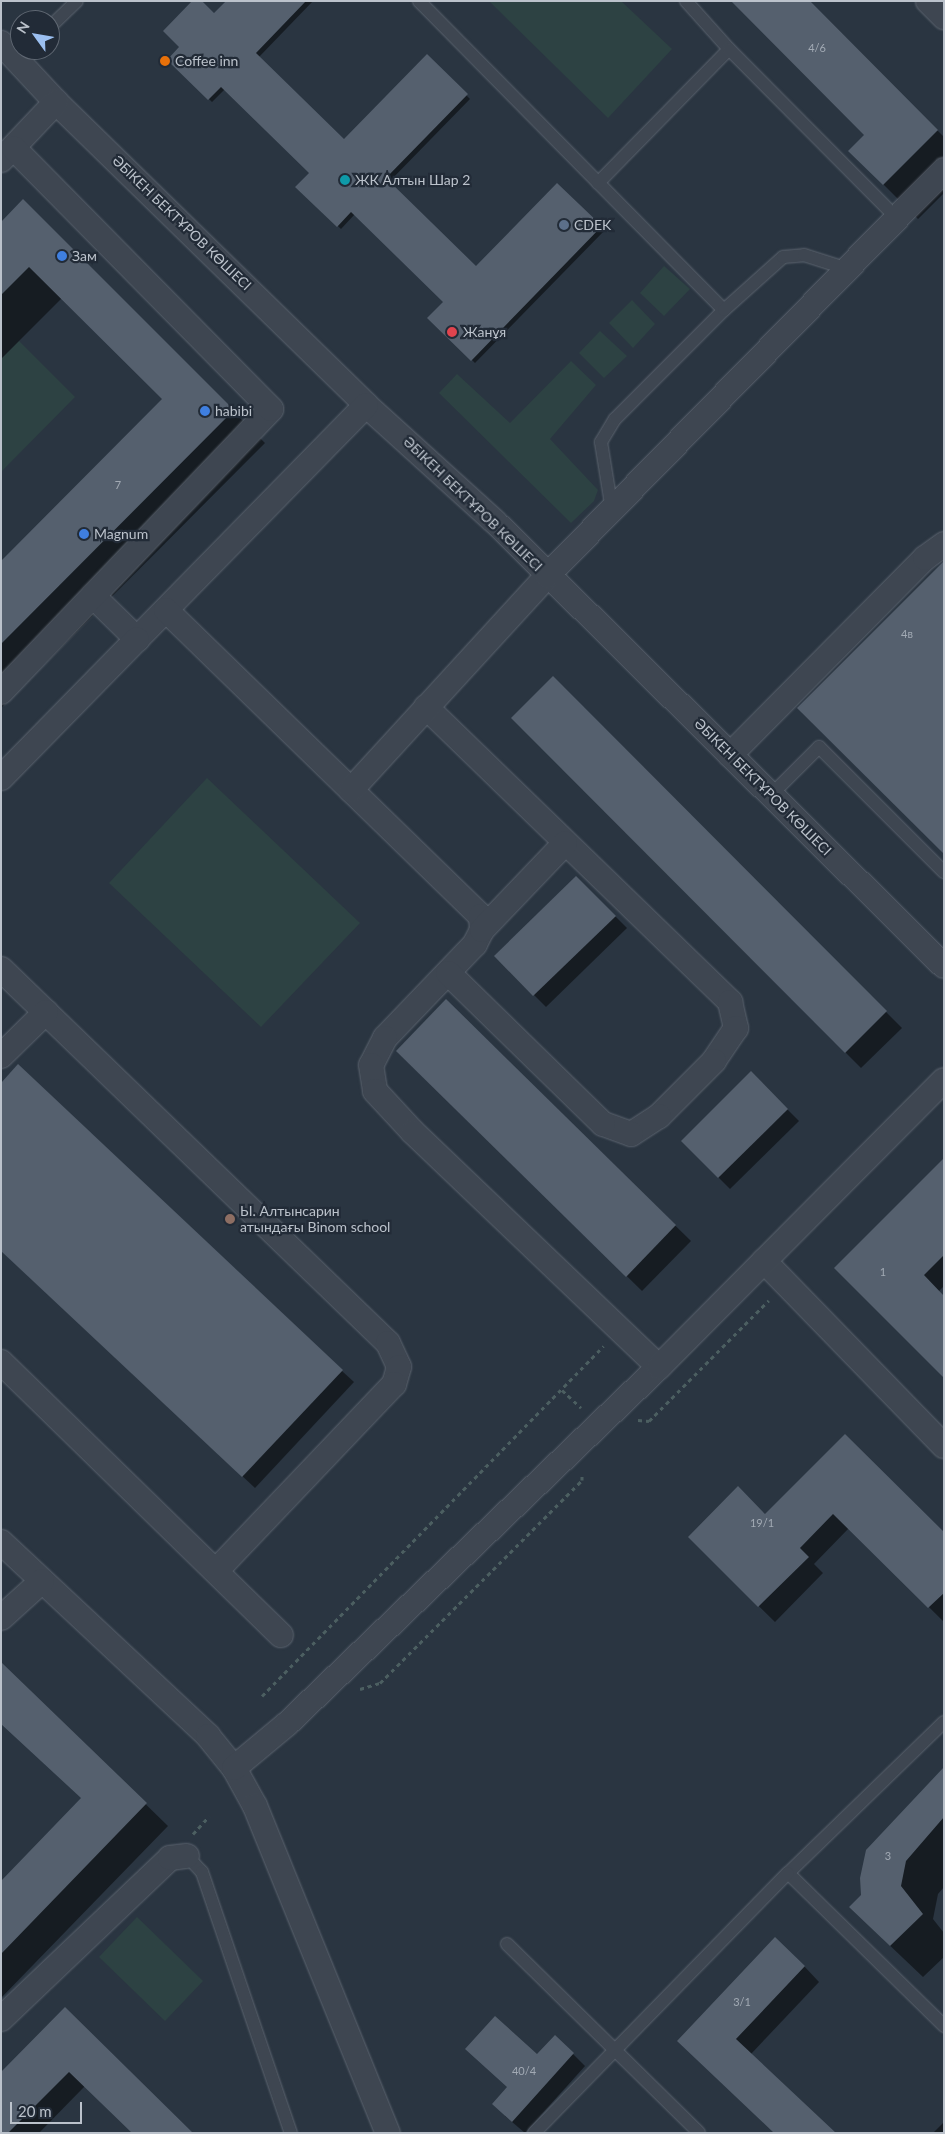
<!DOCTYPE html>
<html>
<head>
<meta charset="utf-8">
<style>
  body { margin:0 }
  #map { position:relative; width:945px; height:2134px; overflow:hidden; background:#2a3541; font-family:Lato,sans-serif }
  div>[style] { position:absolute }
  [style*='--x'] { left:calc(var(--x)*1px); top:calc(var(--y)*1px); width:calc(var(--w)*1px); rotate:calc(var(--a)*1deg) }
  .green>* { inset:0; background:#2d4243 }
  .shadow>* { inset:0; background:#0007 }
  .building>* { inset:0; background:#55606e }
  .path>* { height:3px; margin-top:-1.5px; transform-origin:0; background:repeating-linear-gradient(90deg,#4c5f61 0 4px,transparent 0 8px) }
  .roads { filter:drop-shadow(0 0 1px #5c646f) drop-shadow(0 0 1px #5c646f) }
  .lane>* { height:12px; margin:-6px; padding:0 6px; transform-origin:6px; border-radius:6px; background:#3e4651 }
  .street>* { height:24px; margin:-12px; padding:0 12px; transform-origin:12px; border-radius:12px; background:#3e4651 }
  .dots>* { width:14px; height:14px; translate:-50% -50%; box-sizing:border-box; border:2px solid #222b37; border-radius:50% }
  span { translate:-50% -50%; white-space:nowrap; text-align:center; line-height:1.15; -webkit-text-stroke:4.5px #222b37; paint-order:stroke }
  .number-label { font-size:11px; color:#a2aab4 }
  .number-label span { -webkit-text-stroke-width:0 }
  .poi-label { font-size:14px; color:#bbc2cb }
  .left { translate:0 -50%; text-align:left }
  .street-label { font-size:14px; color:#bbc2cb }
  .frame { position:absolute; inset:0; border:2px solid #bbc2cb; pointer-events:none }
  .north { position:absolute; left:10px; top:10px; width:50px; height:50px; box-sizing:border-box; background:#222b37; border:1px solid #5f6772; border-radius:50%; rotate:302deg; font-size:14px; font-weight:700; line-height:20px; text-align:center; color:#bbc2cb }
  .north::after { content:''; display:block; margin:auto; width:18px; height:22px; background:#9bbff0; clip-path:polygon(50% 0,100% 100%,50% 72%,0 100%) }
  .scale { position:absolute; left:10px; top:2102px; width:72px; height:22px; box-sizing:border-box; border:2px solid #bbc2cb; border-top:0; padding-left:6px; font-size:15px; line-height:18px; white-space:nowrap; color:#bbc2cb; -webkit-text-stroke:4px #222b37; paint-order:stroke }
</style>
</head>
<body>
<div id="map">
  <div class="green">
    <div style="clip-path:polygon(489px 1px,621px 1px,672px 49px,608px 118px)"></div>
    <div style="clip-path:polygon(664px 266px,690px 289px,664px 316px,640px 293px)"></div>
    <div style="clip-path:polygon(632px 300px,655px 324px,633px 348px,609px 323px)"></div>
    <div style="clip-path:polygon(600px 331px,627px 356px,604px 378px,579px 353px)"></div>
    <div style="clip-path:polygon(19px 341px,75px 397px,1px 472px,1px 359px)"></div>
    <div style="clip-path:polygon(571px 361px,596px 385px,550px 439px,598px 490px,594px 501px,571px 523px,439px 393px,457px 374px,510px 423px)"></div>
    <div style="clip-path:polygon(207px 778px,360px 923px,261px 1027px,109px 883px)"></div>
    <div style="clip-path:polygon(137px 1917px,203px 1981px,165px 2021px,99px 1957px)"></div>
  </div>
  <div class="shadow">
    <div style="clip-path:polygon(228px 1px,313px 1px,259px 57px,344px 141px,427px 56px,470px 99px,389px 182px,476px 268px,557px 185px,604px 231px,475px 363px,429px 318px,444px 302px,355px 214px,341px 229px,297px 187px,311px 173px,225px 89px,212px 102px,169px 60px)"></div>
    <div style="clip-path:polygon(808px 1px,944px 137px,944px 193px,918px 219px,850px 151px,866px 135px)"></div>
    <div style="clip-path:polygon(23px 201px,265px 443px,1px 708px,1px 563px,164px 399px,62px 298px,1px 359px,1px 223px)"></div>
    <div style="clip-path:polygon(553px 678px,902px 1028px,861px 1068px,512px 718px)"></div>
    <div style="clip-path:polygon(576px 877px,627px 928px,546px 1007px,496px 957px)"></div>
    <div style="clip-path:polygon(446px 1001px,691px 1241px,642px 1291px,397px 1051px)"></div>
    <div style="clip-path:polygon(751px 1073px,799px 1121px,730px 1189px,682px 1141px)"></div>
    <div style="clip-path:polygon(944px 1160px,944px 1286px,938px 1292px,836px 1268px)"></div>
    <div style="clip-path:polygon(1px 1250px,342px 1371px,354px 1382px,255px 1488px)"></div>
    <div style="clip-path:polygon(845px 1436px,944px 1534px,944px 1622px,849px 1528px,814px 1564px,823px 1573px,775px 1622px,689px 1537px,765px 1516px)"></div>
    <div style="clip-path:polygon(7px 1669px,168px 1826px,1px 1998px,1px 1883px,82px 1799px)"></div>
    <div style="clip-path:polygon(944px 1772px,944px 1887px,938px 1894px,933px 1919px,944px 1933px,944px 1957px,923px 1977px,883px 1939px,863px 1895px)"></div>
    <div style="clip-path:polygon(804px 1966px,819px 1982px,751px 2054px,678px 2041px)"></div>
    <div style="clip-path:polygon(65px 2009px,85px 2086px,39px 2133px,1px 2133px)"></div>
    <div style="clip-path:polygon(573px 2054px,585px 2066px,525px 2133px,505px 2116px,538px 2056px)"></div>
    <div style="clip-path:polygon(944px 2122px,944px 2133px,933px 2133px)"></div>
  </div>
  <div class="building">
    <div style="clip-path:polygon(192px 1px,202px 1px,214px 13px,226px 1px,306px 1px,256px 53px,344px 139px,427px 54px,468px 94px,386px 178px,476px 266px,557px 183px,602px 226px,471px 361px,427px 318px,443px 302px,351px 212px,337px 227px,295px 187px,309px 173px,221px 87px,208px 100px,167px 60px,179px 47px,163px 31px)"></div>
    <div style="clip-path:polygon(731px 1px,810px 1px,938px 130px,883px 185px,848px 151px,864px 135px)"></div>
    <div style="clip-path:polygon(23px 199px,234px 410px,1px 644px,1px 561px,162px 399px,29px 267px,1px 295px,1px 222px)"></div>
    <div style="clip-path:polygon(944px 561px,944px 854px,797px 708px)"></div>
    <div style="clip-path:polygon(553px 676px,887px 1011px,845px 1053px,511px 718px)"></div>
    <div style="clip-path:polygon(576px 876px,616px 916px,533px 996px,494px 956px)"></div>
    <div style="clip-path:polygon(446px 999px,676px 1225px,626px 1277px,396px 1051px)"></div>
    <div style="clip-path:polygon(18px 1064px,343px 1370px,242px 1477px,1px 1251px,1px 1083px)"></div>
    <div style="clip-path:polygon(751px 1071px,788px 1109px,718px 1178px,681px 1141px)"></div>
    <div style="clip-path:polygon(944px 1158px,944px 1255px,924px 1275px,944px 1296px,944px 1378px,834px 1268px)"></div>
    <div style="clip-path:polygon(845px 1434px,944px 1532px,944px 1593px,928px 1608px,833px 1514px,800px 1548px,809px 1557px,758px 1607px,688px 1537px,738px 1486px,765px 1514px)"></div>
    <div style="clip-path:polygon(1px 1662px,147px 1803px,1px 1954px,1px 1881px,81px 1798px,1px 1724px)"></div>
    <div style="clip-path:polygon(944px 1767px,944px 1817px,906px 1861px,901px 1886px,923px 1914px,890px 1946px,849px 1907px,861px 1895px,860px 1878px,866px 1850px)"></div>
    <div style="clip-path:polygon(775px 1937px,805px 1966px,736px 2039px,836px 2133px,774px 2133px,677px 2041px)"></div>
    <div style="clip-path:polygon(65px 2007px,193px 2133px,132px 2133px,69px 2072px,8px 2133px,1px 2133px,1px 2072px)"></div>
    <div style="clip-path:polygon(495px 2016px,537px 2054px,555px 2035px,574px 2053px,512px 2122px,492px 2104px,507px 2087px,465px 2049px)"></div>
  </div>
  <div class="path">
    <div style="--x:562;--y:1390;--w:26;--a:43"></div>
    <div style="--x:638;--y:1420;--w:11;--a:5"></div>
    <div style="--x:649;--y:1421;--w:170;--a:-45.2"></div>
    <div style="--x:360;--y:1689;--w:21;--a:-17"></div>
    <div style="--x:380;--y:1683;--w:286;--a:-45.1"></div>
    <div style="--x:582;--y:1480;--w:6;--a:-90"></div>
    <div style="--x:262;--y:1696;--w:489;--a:-45.7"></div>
    <div style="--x:193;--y:1834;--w:24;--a:-48"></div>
  </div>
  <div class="roads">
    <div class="lane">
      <div style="--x:419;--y:1;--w:434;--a:45.4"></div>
      <div style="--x:686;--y:1;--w:64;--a:48.1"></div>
      <div style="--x:50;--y:27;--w:37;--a:-44"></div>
      <div style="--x:598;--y:183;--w:187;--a:-45.6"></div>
      <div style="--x:729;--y:49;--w:237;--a:45.2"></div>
      <div style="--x:612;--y:510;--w:69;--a:-99.2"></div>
      <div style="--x:601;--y:442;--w:27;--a:-59"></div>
      <div style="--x:615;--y:419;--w:154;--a:-45"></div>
      <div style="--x:724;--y:310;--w:79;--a:-41.9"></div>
      <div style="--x:783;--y:257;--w:21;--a:-5"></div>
      <div style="--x:804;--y:255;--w:46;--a:17.7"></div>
      <div style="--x:771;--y:795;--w:68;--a:-45"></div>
      <div style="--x:819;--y:747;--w:177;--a:45"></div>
      <div style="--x:944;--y:1722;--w:217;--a:135.9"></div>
      <div style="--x:788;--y:1873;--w:219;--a:44.4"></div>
      <div style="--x:187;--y:1856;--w:22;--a:47"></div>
      <div style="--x:202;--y:1872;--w:276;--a:71.2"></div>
      <div style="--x:507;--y:1944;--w:269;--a:44.5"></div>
      <div style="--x:534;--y:2133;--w:363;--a:-45.7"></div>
    </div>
    <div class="street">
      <div style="--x:928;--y:1;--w:23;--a:45"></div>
      <div style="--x:1;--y:43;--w:81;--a:47"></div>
      <div style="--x:56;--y:102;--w:433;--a:44.3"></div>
      <div style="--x:366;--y:405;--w:174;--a:42.2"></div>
      <div style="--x:495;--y:522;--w:631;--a:44.68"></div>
      <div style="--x:1;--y:160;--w:80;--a:-46.5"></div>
      <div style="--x:93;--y:596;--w:62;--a:44.3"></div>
      <div style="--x:137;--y:639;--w:327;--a:-45.6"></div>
      <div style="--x:166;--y:610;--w:439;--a:44.2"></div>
      <div style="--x:481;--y:916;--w:14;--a:86"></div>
      <div style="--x:482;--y:930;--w:16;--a:117"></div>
      <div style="--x:475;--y:944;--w:130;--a:133.8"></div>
      <div style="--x:385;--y:1038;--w:30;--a:117"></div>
      <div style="--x:371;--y:1065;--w:26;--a:81"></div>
      <div style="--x:375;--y:1091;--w:56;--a:47.2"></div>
      <div style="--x:413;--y:1132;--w:340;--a:43.7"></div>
      <div style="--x:1;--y:692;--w:391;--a:-46.3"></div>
      <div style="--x:271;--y:409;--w:366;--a:-134.6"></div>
      <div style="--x:426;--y:707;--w:424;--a:44.1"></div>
      <div style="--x:730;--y:1002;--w:27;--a:77"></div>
      <div style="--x:736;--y:1028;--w:40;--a:124"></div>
      <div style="--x:714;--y:1061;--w:78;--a:135"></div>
      <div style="--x:659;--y:1116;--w:33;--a:147"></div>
      <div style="--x:631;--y:1134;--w:30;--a:-160"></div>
      <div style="--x:603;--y:1124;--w:216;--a:-135.7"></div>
      <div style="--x:730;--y:755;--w:277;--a:-45.3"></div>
      <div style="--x:925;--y:558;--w:24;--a:-36"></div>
      <div style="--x:1;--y:778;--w:194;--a:-45.6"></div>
      <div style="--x:351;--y:790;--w:290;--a:-47.5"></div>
      <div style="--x:547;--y:576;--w:568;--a:-45.64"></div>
      <div style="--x:482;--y:930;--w:120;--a:-46.3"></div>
      <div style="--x:1;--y:969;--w:538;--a:44.02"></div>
      <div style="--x:388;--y:1343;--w:26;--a:65"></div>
      <div style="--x:399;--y:1367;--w:18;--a:106"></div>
      <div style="--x:394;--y:1384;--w:257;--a:133.6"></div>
      <div style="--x:1;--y:1056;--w:63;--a:-44.4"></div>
      <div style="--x:764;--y:1261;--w:258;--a:45.8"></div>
      <div style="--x:1;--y:1362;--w:391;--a:44.3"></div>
      <div style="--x:1;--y:1542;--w:284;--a:43.1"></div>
      <div style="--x:208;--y:1736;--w:41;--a:50.9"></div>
      <div style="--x:234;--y:1768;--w:43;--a:61.1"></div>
      <div style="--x:255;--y:1806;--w:353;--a:67.9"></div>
      <div style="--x:1;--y:1618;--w:55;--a:-42.1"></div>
      <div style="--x:234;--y:1768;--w:70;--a:-39.8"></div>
      <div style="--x:288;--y:1723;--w:514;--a:-43.82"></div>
      <div style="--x:659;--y:1367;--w:404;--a:-45.2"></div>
      <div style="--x:1;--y:2019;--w:233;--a:-43.6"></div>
      <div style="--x:170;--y:1858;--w:17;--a:-7"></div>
    </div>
  </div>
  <div class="dots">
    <div style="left:165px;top:61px;background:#e8710a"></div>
    <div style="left:345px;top:180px;background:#0f9aa8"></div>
    <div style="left:564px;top:225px;background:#5c6f8a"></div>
    <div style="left:62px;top:256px;background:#3f7fe0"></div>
    <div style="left:452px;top:332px;background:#e0444e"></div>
    <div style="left:205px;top:411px;background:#3f7fe0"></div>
    <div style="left:84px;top:534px;background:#3f7fe0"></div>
    <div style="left:230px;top:1219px;background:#8d6e63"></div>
  </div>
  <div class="number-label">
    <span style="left:817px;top:48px">4/6</span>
    <span style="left:118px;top:485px">7</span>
    <span style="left:907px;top:634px">4в</span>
    <span style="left:883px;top:1272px">1</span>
    <span style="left:762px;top:1523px">19/1</span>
    <span style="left:888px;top:1856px">3</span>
    <span style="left:742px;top:2002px">3/1</span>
    <span style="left:524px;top:2071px">40/4</span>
  </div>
  <div class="poi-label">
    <span class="left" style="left:175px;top:61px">Coffee inn</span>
    <span class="left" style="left:355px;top:180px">ЖК Алтын Шар 2</span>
    <span class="left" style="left:574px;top:225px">CDEK</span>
    <span class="left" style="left:72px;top:256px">Зам</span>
    <span class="left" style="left:463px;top:332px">Жанұя</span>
    <span class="left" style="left:215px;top:411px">habibi</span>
    <span class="left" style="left:94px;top:534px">Magnum</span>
    <span class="left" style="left:240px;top:1219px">Ы. Алтынсарин<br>атындағы Binom school</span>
  </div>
  <div class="street-label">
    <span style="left:182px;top:223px;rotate:44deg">ӘБІКЕН БЕКТҰРОВ КӨШЕСІ</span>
    <span style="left:473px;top:504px;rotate:44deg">ӘБІКЕН БЕКТҰРОВ КӨШЕСІ</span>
    <span style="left:763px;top:787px;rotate:45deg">ӘБІКЕН БЕКТҰРОВ КӨШЕСІ</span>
  </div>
  <div class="frame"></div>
  <div class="north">N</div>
  <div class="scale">20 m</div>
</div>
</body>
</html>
